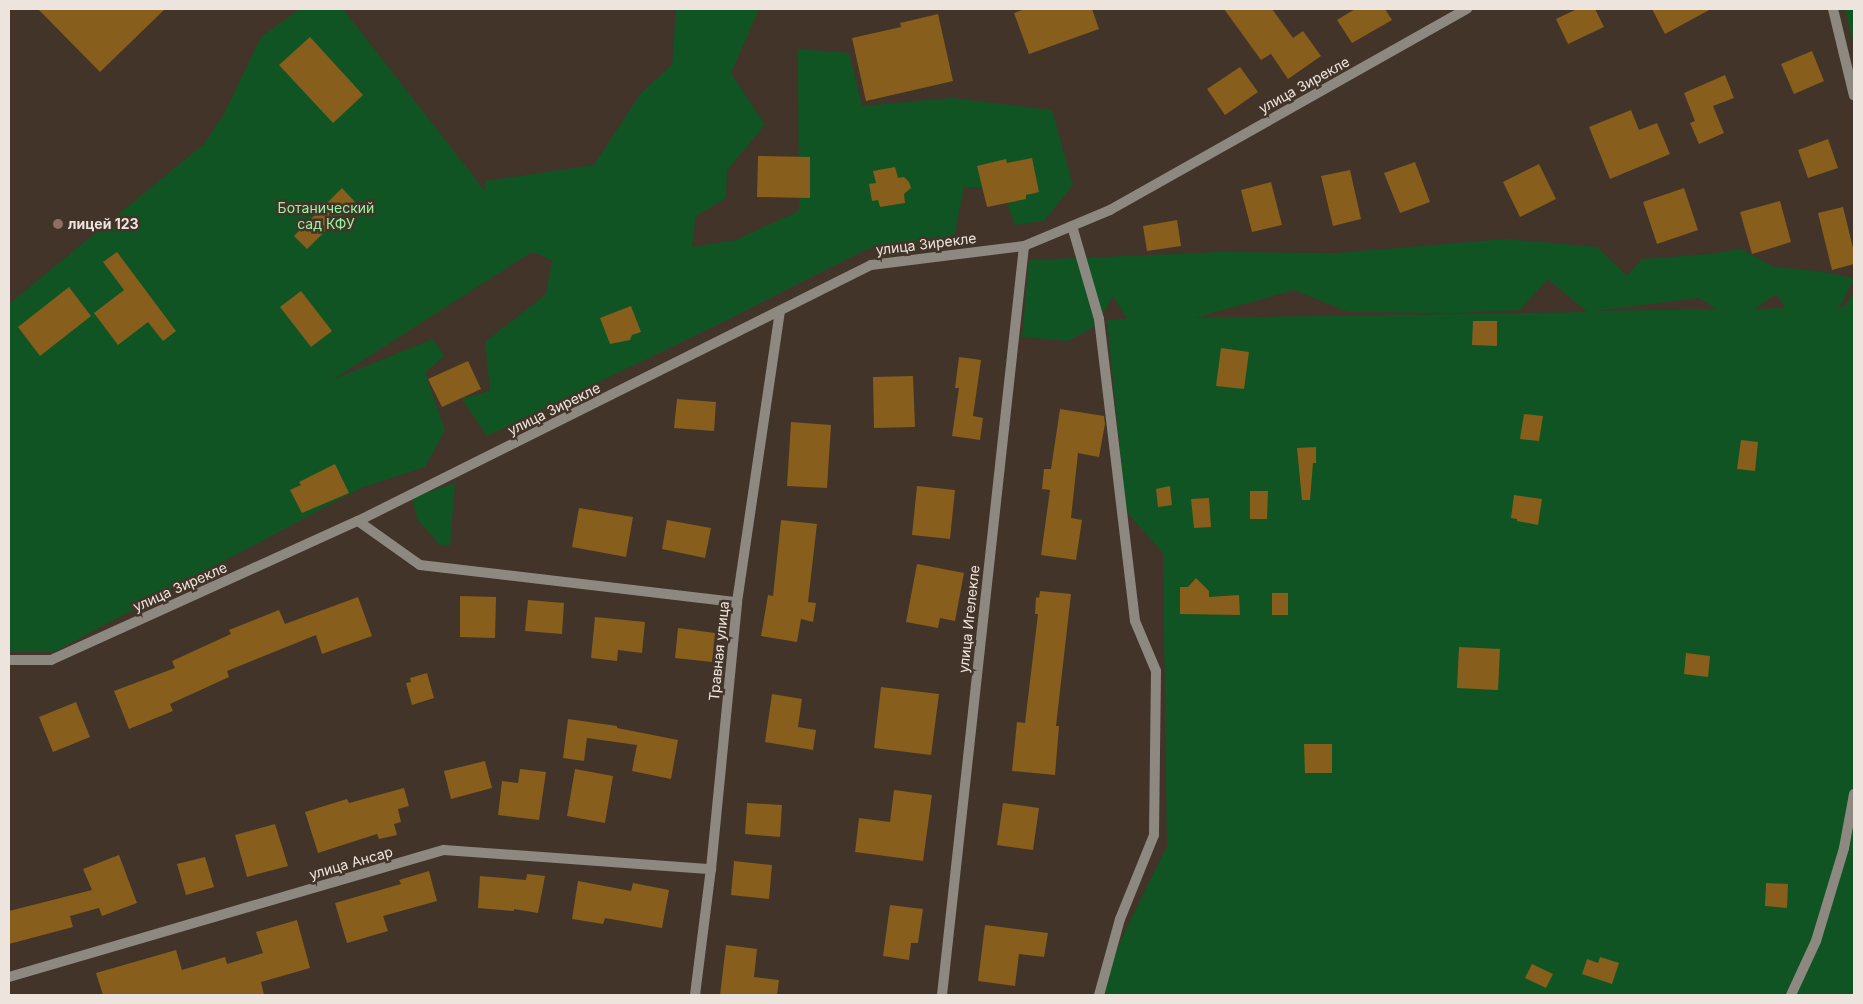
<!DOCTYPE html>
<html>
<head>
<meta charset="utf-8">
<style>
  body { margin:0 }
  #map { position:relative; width:1863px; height:1004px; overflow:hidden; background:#423429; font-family:Inter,sans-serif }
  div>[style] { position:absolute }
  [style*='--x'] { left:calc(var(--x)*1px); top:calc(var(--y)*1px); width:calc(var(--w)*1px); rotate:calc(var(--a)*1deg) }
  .green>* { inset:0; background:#115423 }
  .building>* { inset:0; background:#875e1c }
  .street>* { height:10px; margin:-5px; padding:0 5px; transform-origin:5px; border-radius:5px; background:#8d8981 }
  .dots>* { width:14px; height:14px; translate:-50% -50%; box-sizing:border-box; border:2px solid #423429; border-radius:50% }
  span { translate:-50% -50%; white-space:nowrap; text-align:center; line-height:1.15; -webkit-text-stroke:5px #423429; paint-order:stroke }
  .street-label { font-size:14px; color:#ede4dd }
  .park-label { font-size:14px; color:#92f6a2 }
  .poi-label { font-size:14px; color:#ede4dd; font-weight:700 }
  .left { translate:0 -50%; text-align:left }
  .frame { position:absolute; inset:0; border:10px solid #ede4dd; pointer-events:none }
</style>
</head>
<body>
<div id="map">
  <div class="green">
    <div style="clip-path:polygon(300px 9px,343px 9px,485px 191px,486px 181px,594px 165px,641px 93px,672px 65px,676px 9px,759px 9px,731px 73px,765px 125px,727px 170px,726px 198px,696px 216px,692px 247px,736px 240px,799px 211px,798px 49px,849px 53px,862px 106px,952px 98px,1052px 110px,1073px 185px,1044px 221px,1015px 225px,1002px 187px,964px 187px,954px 238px,867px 249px,719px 324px,487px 436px,462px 399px,490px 391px,485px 342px,546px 294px,552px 260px,532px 252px,332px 380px,433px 339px,444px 356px,425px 373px,445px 430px,425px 467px,361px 488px,54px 652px,9px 652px,9px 304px,204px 144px,224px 114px,261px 37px)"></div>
    <div style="clip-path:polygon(1845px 9px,1854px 9px,1854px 46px)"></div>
    <div style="clip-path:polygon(evenodd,1506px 239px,1597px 247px,1627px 276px,1642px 259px,1710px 254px,1741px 249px,1774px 267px,1818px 271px,1854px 278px,1841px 305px,1837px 307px,1843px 307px,1854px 294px,1854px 995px,1097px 995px,1126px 929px,1167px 846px,1163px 553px,1126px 511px,1107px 320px,1127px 319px,1113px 296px,1096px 326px,1068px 341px,1022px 337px,1029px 260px,1222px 252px,1337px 253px,1506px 239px,1548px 279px,1587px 312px,1194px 318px,1294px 290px,1348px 312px,1456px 313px,1520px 310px,1548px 279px,1506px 239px,1776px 294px,1786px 308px,1756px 309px,1756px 308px,1776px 294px,1506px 239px,1699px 298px,1716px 309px,1593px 311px,1594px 311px,1699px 298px)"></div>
    <div style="clip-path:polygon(455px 483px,450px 546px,440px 545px,417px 519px,412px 497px)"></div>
  </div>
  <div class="building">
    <div style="clip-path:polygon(38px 9px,165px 9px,100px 72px)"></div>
    <div style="clip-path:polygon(1025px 9px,1092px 9px,1099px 29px,1029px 54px,1014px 13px)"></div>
    <div style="clip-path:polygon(1224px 9px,1272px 9px,1293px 38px,1303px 31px,1321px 56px,1288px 79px,1271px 54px,1261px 60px)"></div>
    <div style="clip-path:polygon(1355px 9px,1385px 9px,1392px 20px,1352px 43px,1337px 20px)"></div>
    <div style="clip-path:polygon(1577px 9px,1595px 9px,1604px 27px,1568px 44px,1556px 19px)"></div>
    <div style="clip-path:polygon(1652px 9px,1711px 9px,1665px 34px)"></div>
    <div style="clip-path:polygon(938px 14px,953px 81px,866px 101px,852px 38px,901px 27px,900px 23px)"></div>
    <div style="clip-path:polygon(310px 37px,363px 95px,333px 123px,279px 65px)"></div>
    <div style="clip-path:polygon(1812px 51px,1824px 81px,1794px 94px,1781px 64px)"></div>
    <div style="clip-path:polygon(1240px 67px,1258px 92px,1225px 115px,1207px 89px)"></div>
    <div style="clip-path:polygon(1725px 75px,1734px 98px,1713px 106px,1724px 133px,1699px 144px,1690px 123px,1695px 121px,1684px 93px)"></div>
    <div style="clip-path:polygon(1631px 110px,1639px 130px,1657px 123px,1670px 154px,1610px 179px,1589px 127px)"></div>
    <div style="clip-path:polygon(1828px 139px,1838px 168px,1808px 178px,1798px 150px)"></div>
    <div style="clip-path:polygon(758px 156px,810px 157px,810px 198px,757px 197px)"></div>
    <div style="clip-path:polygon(1032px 158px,1039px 192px,1026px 195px,1026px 199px,987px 207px,977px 166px,1006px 159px,1007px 163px)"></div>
    <div style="clip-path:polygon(1415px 162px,1430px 202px,1400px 213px,1384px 173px)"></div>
    <div style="clip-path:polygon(1539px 164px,1556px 199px,1520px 217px,1503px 182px)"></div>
    <div style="clip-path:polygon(895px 167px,898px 178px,904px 177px,909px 182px,911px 188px,904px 194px,905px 203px,880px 207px,878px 200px,872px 201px,869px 184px,876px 183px,873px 171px)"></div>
    <div style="clip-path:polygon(1350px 170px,1361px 219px,1333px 226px,1321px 176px)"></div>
    <div style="clip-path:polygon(1271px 182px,1282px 225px,1252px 232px,1241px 190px)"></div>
    <div style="clip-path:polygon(342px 188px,355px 202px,307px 249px,294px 236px)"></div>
    <div style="clip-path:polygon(1684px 188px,1698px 230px,1657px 244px,1643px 202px)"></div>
    <div style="clip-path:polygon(1780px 201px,1791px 242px,1752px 254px,1740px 212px)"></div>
    <div style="clip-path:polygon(1843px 207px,1854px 252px,1854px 264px,1832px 270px,1818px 213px)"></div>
    <div style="clip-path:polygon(1177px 220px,1181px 246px,1147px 251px,1143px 226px)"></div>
    <div style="clip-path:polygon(117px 252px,176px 331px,163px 341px,148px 322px,118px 345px,94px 313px,124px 290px,103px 262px)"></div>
    <div style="clip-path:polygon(69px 287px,91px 316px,40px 356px,18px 327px)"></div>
    <div style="clip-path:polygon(301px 291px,332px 331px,311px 347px,280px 307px)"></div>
    <div style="clip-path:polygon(631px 306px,641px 332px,632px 335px,630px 340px,610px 344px,600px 318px)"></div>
    <div style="clip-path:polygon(1473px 321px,1497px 321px,1497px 346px,1472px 345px)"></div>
    <div style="clip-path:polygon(1221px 348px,1249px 352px,1244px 389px,1216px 386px)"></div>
    <div style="clip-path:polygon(959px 357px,981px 360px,973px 416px,983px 418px,980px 440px,952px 436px,959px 388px,955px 388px)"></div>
    <div style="clip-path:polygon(468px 361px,481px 389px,442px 407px,428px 379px)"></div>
    <div style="clip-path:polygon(913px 376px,915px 427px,874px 428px,873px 377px)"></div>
    <div style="clip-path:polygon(677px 399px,716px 402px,714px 431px,674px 428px)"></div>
    <div style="clip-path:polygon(1060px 409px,1104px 416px,1105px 424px,1099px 457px,1078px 453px,1071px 518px,1082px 520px,1076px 560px,1041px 555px,1050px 490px,1042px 489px,1044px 469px,1051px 469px)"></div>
    <div style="clip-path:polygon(1524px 414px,1543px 416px,1539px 441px,1520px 439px)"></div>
    <div style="clip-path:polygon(791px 422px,831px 425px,827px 488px,787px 486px)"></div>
    <div style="clip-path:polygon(1741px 440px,1758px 442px,1755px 471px,1737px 469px)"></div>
    <div style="clip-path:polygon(1316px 447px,1316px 463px,1313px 463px,1310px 500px,1302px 500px,1297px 448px)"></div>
    <div style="clip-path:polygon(335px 464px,349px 493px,302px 513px,290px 490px,301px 485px,299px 482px)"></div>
    <div style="clip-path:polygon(917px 486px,955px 490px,950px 539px,912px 535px)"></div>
    <div style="clip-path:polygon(1170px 486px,1172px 505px,1158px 507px,1156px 489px)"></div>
    <div style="clip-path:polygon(1250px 491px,1268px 491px,1267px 519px,1250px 519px)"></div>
    <div style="clip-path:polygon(1514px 495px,1542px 499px,1538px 525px,1517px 521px,1517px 519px,1511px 518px)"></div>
    <div style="clip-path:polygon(1209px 498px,1211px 527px,1194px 528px,1191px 499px)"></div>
    <div style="clip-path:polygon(579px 508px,633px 517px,626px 557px,572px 547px)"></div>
    <div style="clip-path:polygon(667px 520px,711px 528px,705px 558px,662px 549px)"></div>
    <div style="clip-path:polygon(781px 520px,817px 524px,808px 602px,816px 603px,813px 622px,801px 619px,797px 642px,761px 636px,768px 595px,773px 596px)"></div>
    <div style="clip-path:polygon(917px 564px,964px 573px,955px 621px,940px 618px,938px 628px,906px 622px)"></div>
    <div style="clip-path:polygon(1196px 578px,1209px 591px,1209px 597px,1239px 595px,1240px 615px,1180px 614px,1180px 587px,1188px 587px)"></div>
    <div style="clip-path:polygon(1040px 591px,1071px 594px,1056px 726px,1059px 726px,1055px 775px,1012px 771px,1017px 722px,1025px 723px,1038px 614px,1035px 614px,1036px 597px,1039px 598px)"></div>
    <div style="clip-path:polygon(1272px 593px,1288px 593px,1288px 615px,1272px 615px)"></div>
    <div style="clip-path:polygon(460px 596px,496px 597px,495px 638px,460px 637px)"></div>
    <div style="clip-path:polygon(358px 597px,372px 636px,322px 654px,316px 635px,227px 671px,229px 677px,170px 704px,173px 711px,129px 729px,114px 691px,175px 668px,172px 661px,231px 634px,229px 630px,279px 610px,285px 624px)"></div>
    <div style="clip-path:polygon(528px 600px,564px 603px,562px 634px,525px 631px)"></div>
    <div style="clip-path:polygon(595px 617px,645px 622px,642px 653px,618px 650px,617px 661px,591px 658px)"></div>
    <div style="clip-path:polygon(678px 628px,715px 633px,712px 662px,675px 658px)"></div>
    <div style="clip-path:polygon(1459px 647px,1500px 649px,1498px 690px,1457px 688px)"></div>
    <div style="clip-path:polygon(1686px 653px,1710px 656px,1708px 677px,1684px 674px)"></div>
    <div style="clip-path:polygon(427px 673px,434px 698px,412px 705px,406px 683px,411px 682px,410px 678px)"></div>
    <div style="clip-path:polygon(881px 687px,939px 694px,931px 755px,874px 748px)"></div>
    <div style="clip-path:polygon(772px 694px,802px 699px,798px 727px,816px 730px,813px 750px,765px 742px)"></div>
    <div style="clip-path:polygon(76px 702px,90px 737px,53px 752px,39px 717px)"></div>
    <div style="clip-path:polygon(568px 719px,617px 726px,617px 728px,678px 740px,671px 779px,632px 771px,637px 745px,587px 738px,584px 761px,563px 758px)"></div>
    <div style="clip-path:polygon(1304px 744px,1332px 744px,1332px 773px,1305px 773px)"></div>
    <div style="clip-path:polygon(485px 761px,492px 788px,451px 799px,444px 771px)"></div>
    <div style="clip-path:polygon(520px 769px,546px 772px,539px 820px,498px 815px,502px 781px,518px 783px)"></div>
    <div style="clip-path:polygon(575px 769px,613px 776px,605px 823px,567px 816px)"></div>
    <div style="clip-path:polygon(404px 788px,409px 806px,398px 809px,401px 822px,394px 824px,397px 835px,379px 839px,377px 834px,318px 853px,305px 812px,347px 799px,349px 803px)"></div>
    <div style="clip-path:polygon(894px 790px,932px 795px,923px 861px,855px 852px,859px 818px,890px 822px)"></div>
    <div style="clip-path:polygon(747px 803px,782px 805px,780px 837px,745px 834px)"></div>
    <div style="clip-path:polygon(1003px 803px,1039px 808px,1033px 850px,997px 845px)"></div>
    <div style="clip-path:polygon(275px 824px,288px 866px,247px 877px,235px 835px)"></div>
    <div style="clip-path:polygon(119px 855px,137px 903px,102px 916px,99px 908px,70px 916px,73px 927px,9px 944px,9px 911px,92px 890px,83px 869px)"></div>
    <div style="clip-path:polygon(205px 857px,214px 887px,186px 895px,177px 864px)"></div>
    <div style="clip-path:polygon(734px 861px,772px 865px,769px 899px,731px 895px)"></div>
    <div style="clip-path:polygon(429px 871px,437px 901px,383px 916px,388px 931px,347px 943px,335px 903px,401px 884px,399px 880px)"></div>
    <div style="clip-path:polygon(527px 874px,545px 876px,538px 913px,514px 909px,514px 911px,478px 908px,480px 876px,526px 880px)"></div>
    <div style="clip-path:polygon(578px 881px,631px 891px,633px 883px,669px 890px,662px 928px,605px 918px,603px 924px,572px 919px)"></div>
    <div style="clip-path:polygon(1766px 883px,1788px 884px,1787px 908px,1765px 906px)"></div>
    <div style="clip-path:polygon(890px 905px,923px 909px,918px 943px,911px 943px,909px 960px,883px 956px)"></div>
    <div style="clip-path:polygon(297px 920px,310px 968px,261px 982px,264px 995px,103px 995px,96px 973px,176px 950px,182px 970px,225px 957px,227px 964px,263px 953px,256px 932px)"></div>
    <div style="clip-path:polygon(985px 925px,1048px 933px,1044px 957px,1019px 954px,1015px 986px,978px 981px)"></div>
    <div style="clip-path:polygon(726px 945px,757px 949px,754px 977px,779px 980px,777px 995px,720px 995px)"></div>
    <div style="clip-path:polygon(1600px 957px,1619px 963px,1612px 984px,1582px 974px,1587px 959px,1598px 963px)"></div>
    <div style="clip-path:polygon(1532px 964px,1553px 974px,1546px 988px,1525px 978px)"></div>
  </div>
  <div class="street">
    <div style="--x:1833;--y:9;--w:89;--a:76.4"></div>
    <div style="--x:1072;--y:226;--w:97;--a:73.8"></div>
    <div style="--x:1099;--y:319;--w:304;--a:83.2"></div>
    <div style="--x:1135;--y:621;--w:54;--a:67.2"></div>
    <div style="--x:1156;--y:671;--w:164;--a:90.7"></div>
    <div style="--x:1154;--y:835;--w:91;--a:112"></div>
    <div style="--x:1120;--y:919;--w:79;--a:105.4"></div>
    <div style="--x:358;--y:521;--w:76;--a:35.4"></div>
    <div style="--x:420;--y:565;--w:319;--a:6.7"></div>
    <div style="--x:9;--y:660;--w:42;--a:0"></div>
    <div style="--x:51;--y:660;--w:337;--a:-24.4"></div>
    <div style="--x:358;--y:521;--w:573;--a:-26.52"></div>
    <div style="--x:871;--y:265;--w:154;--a:-7.1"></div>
    <div style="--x:1024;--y:246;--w:93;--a:-22.7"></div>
    <div style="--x:1110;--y:210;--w:410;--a:-29.4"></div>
    <div style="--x:9;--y:977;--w:453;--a:-16.3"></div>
    <div style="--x:444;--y:850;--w:268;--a:4.1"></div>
    <div style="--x:695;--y:995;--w:127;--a:-82.8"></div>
    <div style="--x:711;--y:869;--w:268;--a:-84.4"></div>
    <div style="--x:737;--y:602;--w:294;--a:-81.6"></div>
    <div style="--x:942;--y:995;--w:753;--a:-83.75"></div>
    <div style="--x:1791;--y:995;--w:60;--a:-65.2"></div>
    <div style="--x:1816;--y:941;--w:97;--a:-73.2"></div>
    <div style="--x:1844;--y:848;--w:55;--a:-79.5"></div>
  </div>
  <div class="dots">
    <div style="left:58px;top:224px;background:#8d6e63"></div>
  </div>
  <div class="street-label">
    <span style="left:1304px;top:85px;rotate:-29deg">улица Зирекле</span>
    <span style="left:926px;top:244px;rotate:-7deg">улица Зирекле</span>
    <span style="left:554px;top:409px;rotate:-26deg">улица Зирекле</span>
    <span style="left:180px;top:587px;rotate:-24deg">улица Зирекле</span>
    <span style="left:969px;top:619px;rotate:-84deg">улица Игелекле</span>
    <span style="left:719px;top:651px;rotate:-84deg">Травная улица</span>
    <span style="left:351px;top:863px;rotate:-16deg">улица Ансар</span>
  </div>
  <div class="park-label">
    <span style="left:326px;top:216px">Ботанический<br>сад КФУ</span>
  </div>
  <div class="poi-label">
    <span class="left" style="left:68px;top:224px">лицей 123</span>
  </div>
  <div class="frame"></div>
</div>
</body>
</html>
